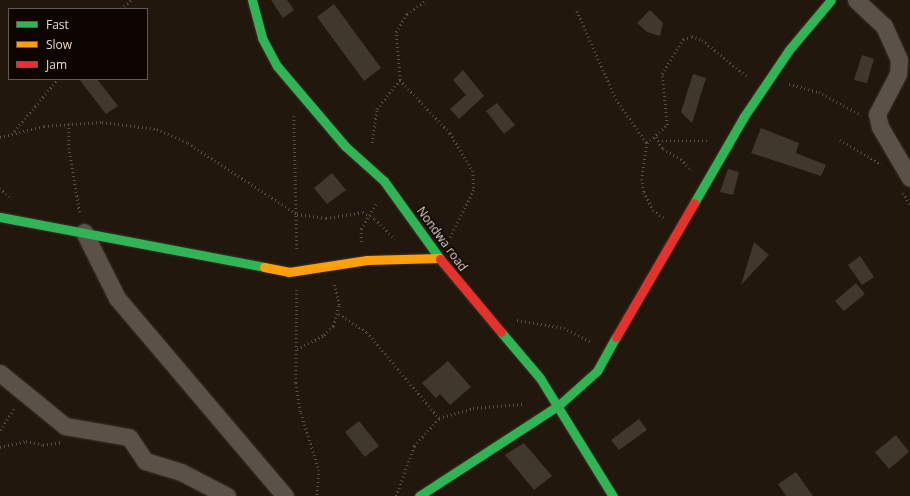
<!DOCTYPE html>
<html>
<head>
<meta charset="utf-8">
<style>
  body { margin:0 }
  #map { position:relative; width:910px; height:496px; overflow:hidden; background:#22170c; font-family:"Open Sans",sans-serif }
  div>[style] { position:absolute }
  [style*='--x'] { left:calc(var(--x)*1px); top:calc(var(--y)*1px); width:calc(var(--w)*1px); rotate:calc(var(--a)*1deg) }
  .building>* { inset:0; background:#41382d }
  .path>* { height:2.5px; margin-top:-1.25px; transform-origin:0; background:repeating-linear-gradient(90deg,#584e47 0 1px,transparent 0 4px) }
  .roads { filter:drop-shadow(0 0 1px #3c332c) drop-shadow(0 0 1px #3c332c) }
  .street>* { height:17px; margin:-8.5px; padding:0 8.5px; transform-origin:8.5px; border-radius:8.5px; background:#5a5149 }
  .fast>* { height:9px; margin:-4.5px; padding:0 4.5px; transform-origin:4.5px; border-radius:4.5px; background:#30b455 }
  .slow>* { height:9px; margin:-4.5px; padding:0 4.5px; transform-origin:4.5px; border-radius:4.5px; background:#ff9f0a }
  .jam>* { height:9px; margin:-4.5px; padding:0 4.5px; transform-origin:4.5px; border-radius:4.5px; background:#e5322d }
  span { translate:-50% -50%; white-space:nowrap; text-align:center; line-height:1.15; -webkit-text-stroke:3px #0d0501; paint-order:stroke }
  .street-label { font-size:12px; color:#e9d9cd }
  .legend { position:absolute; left:8px; top:8px; width:140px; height:72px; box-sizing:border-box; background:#0d0501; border:1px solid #655a53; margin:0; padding:5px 7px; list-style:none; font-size:12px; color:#e9d9cd }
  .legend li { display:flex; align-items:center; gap:8px; height:20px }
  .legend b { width:20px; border:1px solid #655a53 }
</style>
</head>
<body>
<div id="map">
  <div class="building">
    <div style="clip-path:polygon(271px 0,287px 0,294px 10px,283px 18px)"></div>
    <div style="clip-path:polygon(334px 4px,381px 68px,364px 81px,317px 17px)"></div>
    <div style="clip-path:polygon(650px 10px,663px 23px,660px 36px,647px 32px,637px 23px)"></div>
    <div style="clip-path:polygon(862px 55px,874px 59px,867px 83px,854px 80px)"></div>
    <div style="clip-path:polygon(463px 70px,484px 96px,459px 119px,450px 109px,466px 95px,453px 80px)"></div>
    <div style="clip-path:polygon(693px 74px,706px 78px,692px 123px,681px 112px)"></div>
    <div style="clip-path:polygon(79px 79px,97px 79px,118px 106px,106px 114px)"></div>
    <div style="clip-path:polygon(497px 103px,515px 125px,504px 134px,486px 111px)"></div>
    <div style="clip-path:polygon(761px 128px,799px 143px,796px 153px,826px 165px,821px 176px,751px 153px)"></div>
    <div style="clip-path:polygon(728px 169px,739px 172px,733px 195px,720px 192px)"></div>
    <div style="clip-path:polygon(332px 173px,346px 190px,327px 204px,314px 188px)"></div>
    <div style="clip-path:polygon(754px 242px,769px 255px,741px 285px)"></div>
    <div style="clip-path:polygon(860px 256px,874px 277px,862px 285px,848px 265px)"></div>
    <div style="clip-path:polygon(856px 283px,865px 294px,844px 311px,835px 301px)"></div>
    <div style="clip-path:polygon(448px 361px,471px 387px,450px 405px,440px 394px,436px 398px,422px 383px)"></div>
    <div style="clip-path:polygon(639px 419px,647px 430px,619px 450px,611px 440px)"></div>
    <div style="clip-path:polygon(359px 421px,379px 446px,365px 457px,345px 432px)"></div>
    <div style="clip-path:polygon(896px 435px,909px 452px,889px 469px,875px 452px)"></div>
    <div style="clip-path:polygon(524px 443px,552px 476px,534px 490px,505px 455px)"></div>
    <div style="clip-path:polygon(796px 472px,813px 496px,786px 496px,778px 484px)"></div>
  </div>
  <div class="path">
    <div style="--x:121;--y:9;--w:13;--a:-42"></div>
    <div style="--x:577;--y:11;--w:96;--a:66.1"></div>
    <div style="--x:616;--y:99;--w:54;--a:54.8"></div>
    <div style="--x:647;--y:143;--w:36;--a:98"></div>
    <div style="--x:642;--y:179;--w:13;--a:81"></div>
    <div style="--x:644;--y:192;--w:20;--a:63"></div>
    <div style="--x:653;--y:210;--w:14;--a:36"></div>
    <div style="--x:400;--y:80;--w:73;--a:46.7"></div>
    <div style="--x:450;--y:133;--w:44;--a:58.8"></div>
    <div style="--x:473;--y:171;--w:19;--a:87"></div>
    <div style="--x:474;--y:190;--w:56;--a:116.6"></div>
    <div style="--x:789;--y:84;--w:31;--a:15"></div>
    <div style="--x:819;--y:92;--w:48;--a:28.7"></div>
    <div style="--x:294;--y:116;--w:135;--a:88.7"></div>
    <div style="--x:69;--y:124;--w:24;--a:90"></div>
    <div style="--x:69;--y:148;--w:66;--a:80.4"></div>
    <div style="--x:14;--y:131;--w:68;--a:-49.8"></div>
    <div style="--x:0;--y:137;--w:45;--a:-14"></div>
    <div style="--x:44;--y:126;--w:58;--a:-3.9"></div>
    <div style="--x:102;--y:122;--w:55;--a:7.3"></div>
    <div style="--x:157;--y:129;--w:34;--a:24"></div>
    <div style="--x:188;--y:143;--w:130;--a:33.1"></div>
    <div style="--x:297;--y:214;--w:29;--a:8"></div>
    <div style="--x:326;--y:218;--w:37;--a:-9"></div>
    <div style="--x:363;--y:212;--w:14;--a:30"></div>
    <div style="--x:375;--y:219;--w:28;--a:45"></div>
    <div style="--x:656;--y:137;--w:14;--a:60"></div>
    <div style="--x:663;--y:149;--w:21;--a:29"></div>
    <div style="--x:681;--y:159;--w:16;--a:47"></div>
    <div style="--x:840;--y:140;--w:48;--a:30.3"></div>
    <div style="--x:658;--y:141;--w:49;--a:0"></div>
    <div style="--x:372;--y:143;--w:34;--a:-82"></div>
    <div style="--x:377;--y:109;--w:37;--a:-52"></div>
    <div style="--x:400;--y:80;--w:48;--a:-94.8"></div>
    <div style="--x:396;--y:32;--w:21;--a:-59"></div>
    <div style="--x:407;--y:14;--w:24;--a:-36"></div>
    <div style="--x:647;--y:143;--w:27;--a:-42"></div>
    <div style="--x:667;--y:125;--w:51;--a:-95.6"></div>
    <div style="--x:662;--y:74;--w:41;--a:-59"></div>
    <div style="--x:683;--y:39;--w:9;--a:-18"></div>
    <div style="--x:692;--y:36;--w:11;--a:22"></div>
    <div style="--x:702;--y:40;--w:60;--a:39"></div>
    <div style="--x:0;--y:188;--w:16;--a:45"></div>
    <div style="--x:903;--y:193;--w:13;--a:58"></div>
    <div style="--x:361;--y:242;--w:13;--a:-90"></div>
    <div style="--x:361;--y:229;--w:29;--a:-59"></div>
    <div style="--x:297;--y:290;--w:93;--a:90.6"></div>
    <div style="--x:296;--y:383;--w:30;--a:81"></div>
    <div style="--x:301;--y:413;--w:60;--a:72.5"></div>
    <div style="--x:319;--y:470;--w:26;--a:94"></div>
    <div style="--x:339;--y:314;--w:33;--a:33"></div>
    <div style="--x:367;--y:332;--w:112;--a:50.1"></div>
    <div style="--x:517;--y:320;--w:48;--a:9.7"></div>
    <div style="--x:564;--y:328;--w:31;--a:27"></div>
    <div style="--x:297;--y:349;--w:30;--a:-27"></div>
    <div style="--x:324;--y:335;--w:13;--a:-45"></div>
    <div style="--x:333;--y:326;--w:22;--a:-74"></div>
    <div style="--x:339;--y:305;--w:22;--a:-103"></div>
    <div style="--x:0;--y:430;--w:27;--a:-57"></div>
    <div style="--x:0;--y:447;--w:27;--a:-13"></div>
    <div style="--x:26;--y:441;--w:17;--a:13"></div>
    <div style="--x:43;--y:445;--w:19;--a:-9"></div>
    <div style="--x:396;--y:496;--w:53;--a:-70.2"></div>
    <div style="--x:414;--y:446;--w:38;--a:-48"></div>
    <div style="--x:439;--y:418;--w:35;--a:-16"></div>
    <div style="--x:473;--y:408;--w:51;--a:-4.5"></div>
  </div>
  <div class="roads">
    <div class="street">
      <div style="--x:856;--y:0;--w:38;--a:43"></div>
      <div style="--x:884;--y:26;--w:37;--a:66"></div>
      <div style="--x:899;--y:60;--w:14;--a:94"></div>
      <div style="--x:898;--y:74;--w:45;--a:117.7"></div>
      <div style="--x:877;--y:114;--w:13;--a:77"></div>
      <div style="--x:880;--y:127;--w:59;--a:59.5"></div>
      <div style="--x:84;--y:232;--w:74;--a:63.4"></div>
      <div style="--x:117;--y:298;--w:260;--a:49.7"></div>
      <div style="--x:0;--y:373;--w:84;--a:39.2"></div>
      <div style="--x:65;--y:426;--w:65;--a:9.8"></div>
      <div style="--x:129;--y:437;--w:29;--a:56"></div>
      <div style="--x:145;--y:461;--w:38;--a:17"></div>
      <div style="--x:181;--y:472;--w:52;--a:27.6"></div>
    </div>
    <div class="fast">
      <div style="--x:252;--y:0;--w:39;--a:75"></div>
      <div style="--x:262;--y:38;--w:32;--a:62"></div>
      <div style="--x:277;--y:66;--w:105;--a:49.6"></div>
      <div style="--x:345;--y:146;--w:52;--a:41.9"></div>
      <div style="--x:384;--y:181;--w:96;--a:54.3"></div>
      <div style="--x:694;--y:203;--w:98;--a:-60"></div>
      <div style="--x:743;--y:118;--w:82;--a:-55.9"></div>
      <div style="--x:789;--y:50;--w:65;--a:-50"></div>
      <div style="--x:0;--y:217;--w:269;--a:10.7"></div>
      <div style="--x:501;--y:332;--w:60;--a:49.7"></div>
      <div style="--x:540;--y:378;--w:139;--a:58.3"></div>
      <div style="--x:419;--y:496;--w:167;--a:-33"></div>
      <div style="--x:559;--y:405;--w:51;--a:-41.8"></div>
      <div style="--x:597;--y:371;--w:39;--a:-61"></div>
    </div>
    <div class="slow">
      <div style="--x:264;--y:267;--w:25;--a:11"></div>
      <div style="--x:289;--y:272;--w:79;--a:-8.7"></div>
      <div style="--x:367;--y:260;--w:72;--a:-1.6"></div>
    </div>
    <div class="jam">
      <div style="--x:440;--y:259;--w:95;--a:50.1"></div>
      <div style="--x:616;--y:337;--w:155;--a:-59.8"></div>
    </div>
  </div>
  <div class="street-label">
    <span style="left:442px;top:239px;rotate:54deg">Nondwa road</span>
  </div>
  <ul class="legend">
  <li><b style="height:5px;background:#30b455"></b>Fast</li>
  <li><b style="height:5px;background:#ff9f0a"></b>Slow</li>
  <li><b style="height:5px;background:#e5322d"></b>Jam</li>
  </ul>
</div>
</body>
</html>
